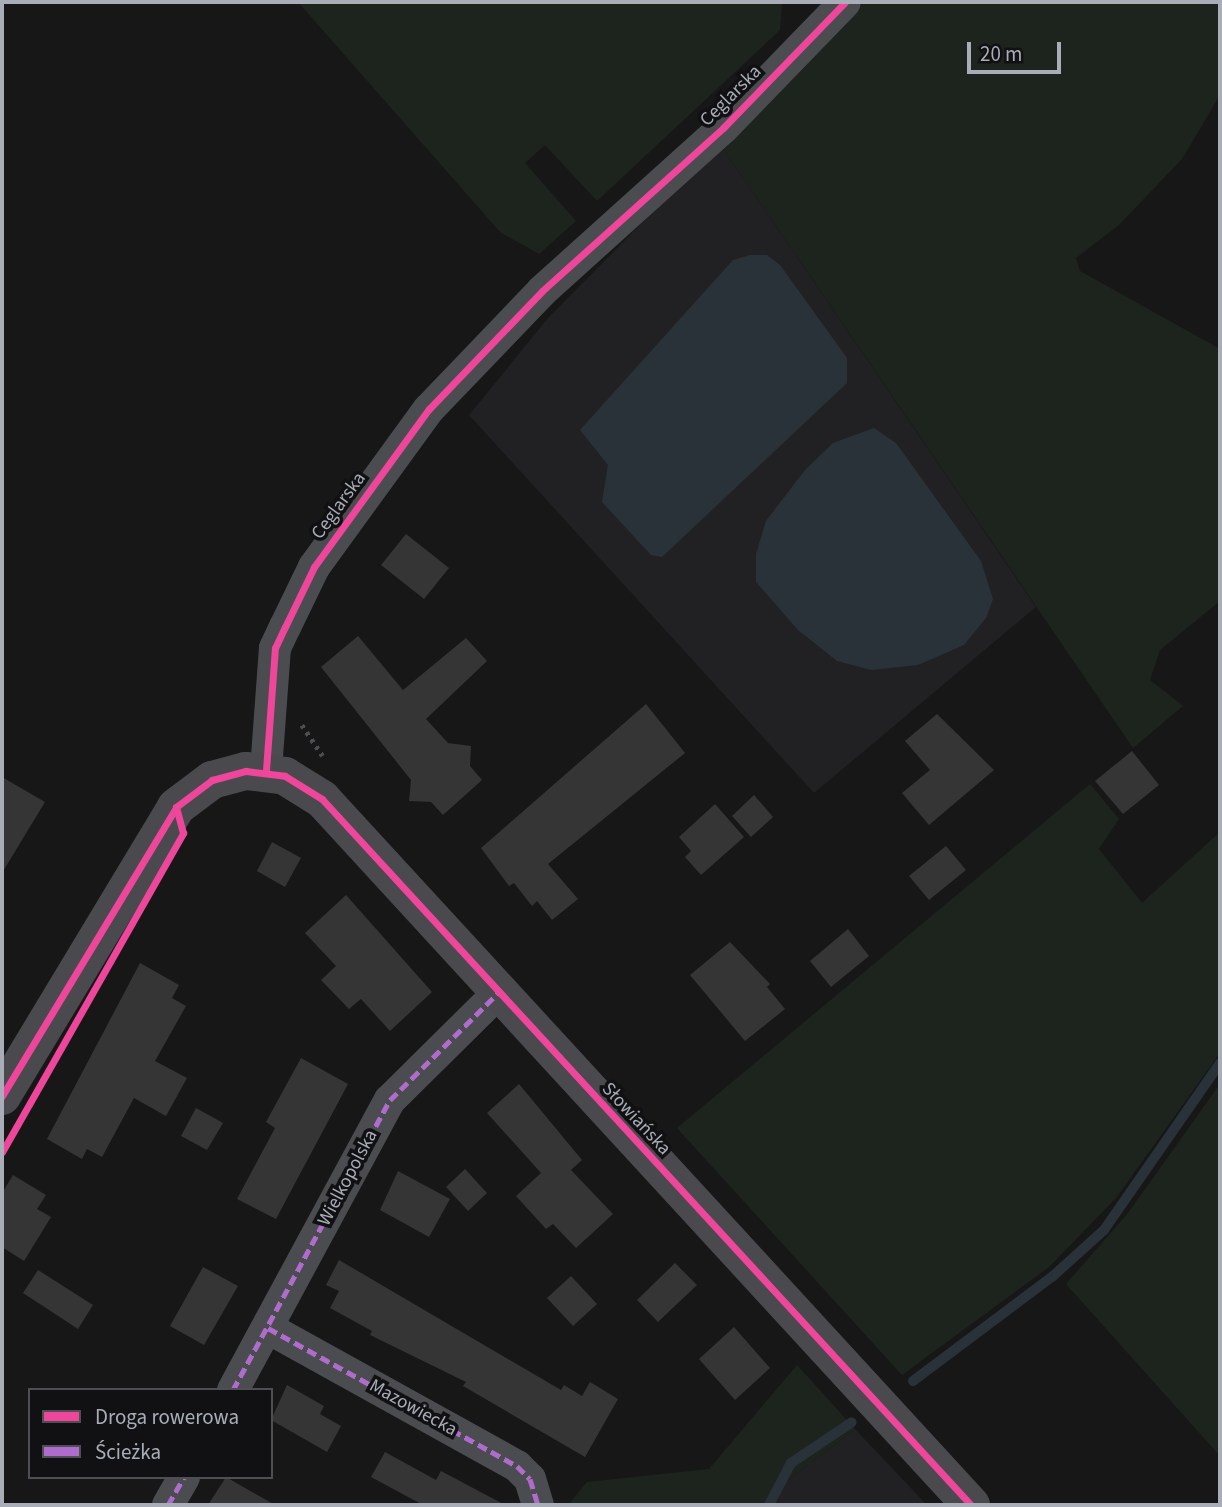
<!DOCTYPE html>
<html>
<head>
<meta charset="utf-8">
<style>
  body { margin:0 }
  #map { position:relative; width:1222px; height:1507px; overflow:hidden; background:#171717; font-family:"Source Sans 3",sans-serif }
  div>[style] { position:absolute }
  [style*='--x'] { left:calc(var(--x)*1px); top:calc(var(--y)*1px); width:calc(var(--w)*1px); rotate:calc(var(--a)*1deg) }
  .built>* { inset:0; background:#212123 }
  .green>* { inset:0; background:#1d241e }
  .water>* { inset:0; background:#2a3239 }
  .stream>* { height:10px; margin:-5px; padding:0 5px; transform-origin:5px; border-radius:5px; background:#2a3239 }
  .building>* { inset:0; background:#353536 }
  .path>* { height:4.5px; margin-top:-2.25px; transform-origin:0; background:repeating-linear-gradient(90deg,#4d4e52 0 3.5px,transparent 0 8.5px) }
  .street>* { height:32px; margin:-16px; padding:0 16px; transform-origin:16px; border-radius:16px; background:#4b4c50 }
  .secondary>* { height:38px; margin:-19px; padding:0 19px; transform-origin:19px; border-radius:19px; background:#4a4a4e }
  .quiet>* { height:5px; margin-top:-2.5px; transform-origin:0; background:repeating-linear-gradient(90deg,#b06ccc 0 10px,transparent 0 15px) }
  .cycleway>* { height:7px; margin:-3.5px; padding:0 3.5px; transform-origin:3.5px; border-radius:3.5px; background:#ed469a }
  span { translate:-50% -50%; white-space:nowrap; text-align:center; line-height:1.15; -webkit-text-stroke:7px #111113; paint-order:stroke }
  .street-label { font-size:19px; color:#a8adb8 }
  .frame { position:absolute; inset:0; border:4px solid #a8adb8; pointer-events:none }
  .legend { position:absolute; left:28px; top:1388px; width:245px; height:91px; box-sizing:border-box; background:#111113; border:2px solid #4d4f55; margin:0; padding:9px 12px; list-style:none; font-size:21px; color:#a8adb8 }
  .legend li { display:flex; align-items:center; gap:14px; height:35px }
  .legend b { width:35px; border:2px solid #4d4f55 }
  .scale { position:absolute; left:967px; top:42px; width:94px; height:32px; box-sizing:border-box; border:4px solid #a8adb8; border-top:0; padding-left:9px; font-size:21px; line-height:24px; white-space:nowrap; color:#a8adb8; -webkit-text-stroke:5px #111113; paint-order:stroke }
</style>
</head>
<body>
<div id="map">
  <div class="built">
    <div style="clip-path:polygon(720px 144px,1036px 607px,814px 793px,469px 415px,548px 318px)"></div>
    <div style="clip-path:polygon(855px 1429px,927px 1505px,777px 1505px,783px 1484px)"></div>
  </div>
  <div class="green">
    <div style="clip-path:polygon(298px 2px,782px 2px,780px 30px,597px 201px,545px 145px,525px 163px,576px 221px,539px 254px,500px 232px)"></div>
    <div style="clip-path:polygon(864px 2px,1220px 2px,1220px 95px,1182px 159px,1119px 225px,1076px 258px,1080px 271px,1220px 349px,1220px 601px,1160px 650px,1150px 680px,1183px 706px,1133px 748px,720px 144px)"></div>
    <div style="clip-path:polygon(1090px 784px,1119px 819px,1099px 849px,1142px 903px,1220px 832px,1220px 1053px,1116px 1198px,1049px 1267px,902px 1375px,677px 1128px)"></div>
    <div style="clip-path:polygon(1220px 1084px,1220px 1456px,1066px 1284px,1128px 1213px)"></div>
    <div style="clip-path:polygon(797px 1365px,855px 1429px,783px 1484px,777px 1505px,568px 1505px,587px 1482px,709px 1469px)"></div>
  </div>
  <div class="water">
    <div style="clip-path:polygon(750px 255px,767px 255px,780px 265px,847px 358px,847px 383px,662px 557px,651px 555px,602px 502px,608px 465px,580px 430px,733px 260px)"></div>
    <div style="clip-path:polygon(874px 428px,896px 443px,981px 561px,993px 599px,986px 618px,964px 645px,918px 665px,871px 670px,837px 661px,798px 630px,756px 582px,756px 554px,766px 521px,805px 470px,833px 443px)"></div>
  </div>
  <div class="stream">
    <div style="--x:913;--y:1381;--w:175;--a:-36.9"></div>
    <div style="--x:1053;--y:1276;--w:69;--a:-42"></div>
    <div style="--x:1104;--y:1230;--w:203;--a:-55.2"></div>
    <div style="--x:769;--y:1505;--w:47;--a:-62.4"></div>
    <div style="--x:791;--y:1463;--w:73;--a:-33.9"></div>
  </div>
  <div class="building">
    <div style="clip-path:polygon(406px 534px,449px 568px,424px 599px,381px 565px)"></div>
    <div style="clip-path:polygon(358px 636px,403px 690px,466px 638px,487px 661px,426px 719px,448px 743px,471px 746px,470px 766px,482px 780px,443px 815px,431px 802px,409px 801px,411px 780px,321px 667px)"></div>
    <div style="clip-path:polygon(646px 704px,685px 753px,548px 864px,578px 899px,552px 920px,537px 901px,532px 906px,514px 883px,509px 886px,481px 848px)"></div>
    <div style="clip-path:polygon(937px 714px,994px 770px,929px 825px,902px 793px,930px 770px,905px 741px)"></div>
    <div style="clip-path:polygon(1132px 751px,1159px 785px,1123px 814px,1095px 781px)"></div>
    <div style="clip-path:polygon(2px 777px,45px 802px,2px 873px)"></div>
    <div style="clip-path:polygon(754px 795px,773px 817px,751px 837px,732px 816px)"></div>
    <div style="clip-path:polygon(715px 804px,744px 837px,701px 875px,685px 857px,691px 851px,679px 837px)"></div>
    <div style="clip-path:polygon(272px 842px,301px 858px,285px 887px,257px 871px)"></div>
    <div style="clip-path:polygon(946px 846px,966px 870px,929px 900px,909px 876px)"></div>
    <div style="clip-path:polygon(346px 895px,432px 992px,390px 1031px,361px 999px,349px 1009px,321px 980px,336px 966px,305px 933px)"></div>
    <div style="clip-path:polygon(848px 929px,869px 956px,831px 987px,810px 961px)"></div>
    <div style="clip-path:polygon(730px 942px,770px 984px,767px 987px,785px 1009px,745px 1041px,690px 975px)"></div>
    <div style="clip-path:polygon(140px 963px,179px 985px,172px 998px,186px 1006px,155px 1061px,187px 1078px,166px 1116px,134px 1098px,102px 1157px,87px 1149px,82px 1159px,47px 1139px)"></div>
    <div style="clip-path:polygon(301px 1058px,348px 1084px,276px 1219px,237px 1199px,275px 1128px,266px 1122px)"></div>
    <div style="clip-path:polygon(519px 1084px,582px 1160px,571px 1170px,613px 1214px,576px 1248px,553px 1224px,546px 1229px,516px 1196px,541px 1173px,487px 1113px)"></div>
    <div style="clip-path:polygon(196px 1108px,223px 1123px,207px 1150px,181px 1136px)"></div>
    <div style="clip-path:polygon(465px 1169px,487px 1193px,468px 1211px,446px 1187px)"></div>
    <div style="clip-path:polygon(398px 1171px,450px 1199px,429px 1237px,380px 1210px)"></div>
    <div style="clip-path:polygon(13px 1175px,46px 1195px,37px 1209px,51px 1217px,24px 1261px,2px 1247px,2px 1193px)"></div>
    <div style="clip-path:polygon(339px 1260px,561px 1390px,564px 1385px,582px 1396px,590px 1382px,618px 1399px,585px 1457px,463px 1386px,466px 1382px,370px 1335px,372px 1331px,330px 1308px,339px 1291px,326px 1285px)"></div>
    <div style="clip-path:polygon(675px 1263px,697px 1285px,658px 1322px,637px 1300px)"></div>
    <div style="clip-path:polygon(203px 1267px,238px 1286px,204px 1345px,170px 1326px)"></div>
    <div style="clip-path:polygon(38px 1270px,93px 1305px,78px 1329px,23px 1293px)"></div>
    <div style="clip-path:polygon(571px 1276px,597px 1304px,573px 1326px,547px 1298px)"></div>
    <div style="clip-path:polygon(734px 1327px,770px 1368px,735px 1400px,699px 1359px)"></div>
    <div style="clip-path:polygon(287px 1385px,324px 1406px,320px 1414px,341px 1426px,327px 1452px,271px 1420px)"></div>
    <div style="clip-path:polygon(385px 1452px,436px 1480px,441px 1471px,505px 1505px,423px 1505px,371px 1477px)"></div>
    <div style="clip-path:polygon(226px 1477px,275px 1505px,208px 1505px)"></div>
  </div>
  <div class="path">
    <div style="--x:302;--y:725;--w:37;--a:56"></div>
  </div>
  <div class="street">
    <div style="--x:266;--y:770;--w:122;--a:-85.8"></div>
    <div style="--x:275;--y:648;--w:23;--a:-65"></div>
    <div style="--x:285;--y:627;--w:67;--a:-64.2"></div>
    <div style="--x:314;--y:567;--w:195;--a:-54"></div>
    <div style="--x:429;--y:409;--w:163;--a:-46.2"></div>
    <div style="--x:542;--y:291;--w:244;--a:-42"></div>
    <div style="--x:723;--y:128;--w:175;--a:-45.9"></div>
    <div style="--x:268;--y:1328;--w:285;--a:29"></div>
    <div style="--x:517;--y:1466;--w:18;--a:45"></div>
    <div style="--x:530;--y:1479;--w:27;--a:73"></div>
    <div style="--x:233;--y:1390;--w:330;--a:-61.6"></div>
    <div style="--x:390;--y:1100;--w:152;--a:-44.7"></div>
    <div style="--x:168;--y:1505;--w:32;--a:-60"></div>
  </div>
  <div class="secondary">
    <div style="--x:2;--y:1096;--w:337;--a:-58.9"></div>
    <div style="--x:176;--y:807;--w:45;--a:-36.9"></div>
    <div style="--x:212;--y:780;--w:35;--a:-15"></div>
    <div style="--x:246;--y:771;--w:39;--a:7"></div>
    <div style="--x:285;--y:776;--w:44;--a:31.9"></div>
    <div style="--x:322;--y:799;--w:959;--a:47.41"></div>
  </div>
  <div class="quiet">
    <div style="--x:268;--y:1328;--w:285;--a:29"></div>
    <div style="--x:517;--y:1466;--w:18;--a:45"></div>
    <div style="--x:530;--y:1479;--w:27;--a:73"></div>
    <div style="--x:233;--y:1390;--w:330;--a:-61.6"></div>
    <div style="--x:390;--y:1100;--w:152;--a:-44.7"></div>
    <div style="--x:168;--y:1505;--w:32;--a:-60"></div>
  </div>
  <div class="cycleway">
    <div style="--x:266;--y:770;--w:122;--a:-85.8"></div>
    <div style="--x:275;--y:648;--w:23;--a:-65"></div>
    <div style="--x:285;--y:627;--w:67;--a:-64.2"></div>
    <div style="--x:314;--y:567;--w:195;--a:-54"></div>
    <div style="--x:429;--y:409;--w:163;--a:-46.2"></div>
    <div style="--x:542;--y:291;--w:244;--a:-42"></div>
    <div style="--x:723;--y:128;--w:175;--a:-45.9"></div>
    <div style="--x:2;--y:1096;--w:337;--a:-58.9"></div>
    <div style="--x:176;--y:807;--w:45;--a:-36.9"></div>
    <div style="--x:212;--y:780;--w:35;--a:-15"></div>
    <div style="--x:246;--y:771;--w:39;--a:7"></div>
    <div style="--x:285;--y:776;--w:44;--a:31.9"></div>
    <div style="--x:322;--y:799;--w:959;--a:47.41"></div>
    <div style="--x:2;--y:1152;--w:367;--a:-60.4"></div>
    <div style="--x:183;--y:833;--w:27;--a:-105"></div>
  </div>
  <div class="street-label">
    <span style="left:731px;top:96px;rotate:-45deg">Ceglarska</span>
    <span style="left:339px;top:506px;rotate:-54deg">Ceglarska</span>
    <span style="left:636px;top:1119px;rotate:47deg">Słowiańska</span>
    <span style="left:348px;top:1178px;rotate:-62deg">Wielkopolska</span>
    <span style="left:413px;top:1408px;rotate:29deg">Mazowiecka</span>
  </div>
  <div class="frame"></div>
  <ul class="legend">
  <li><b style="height:9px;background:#ed469a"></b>Droga rowerowa</li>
  <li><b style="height:9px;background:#b06ccc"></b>Ścieżka</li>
  </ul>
  <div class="scale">20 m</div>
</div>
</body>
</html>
